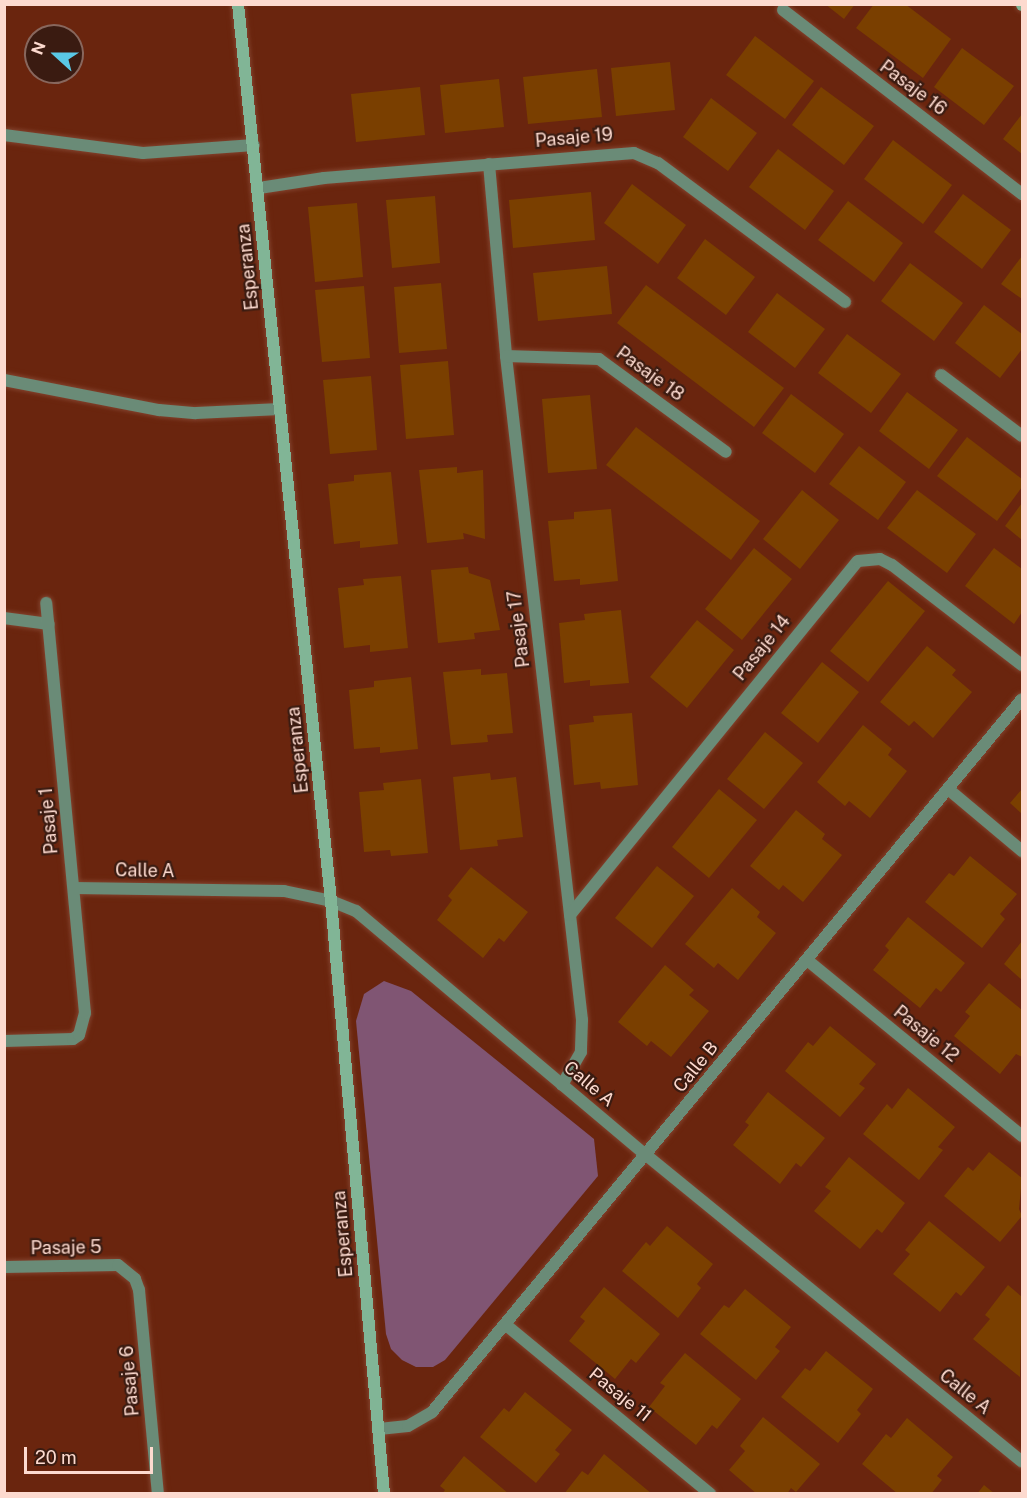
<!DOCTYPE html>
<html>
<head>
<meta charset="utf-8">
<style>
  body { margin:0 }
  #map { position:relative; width:1027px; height:1498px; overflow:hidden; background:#6a250e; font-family:"Public Sans",sans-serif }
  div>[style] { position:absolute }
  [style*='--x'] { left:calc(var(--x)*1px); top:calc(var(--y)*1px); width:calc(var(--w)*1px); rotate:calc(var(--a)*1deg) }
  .green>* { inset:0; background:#805573 }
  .building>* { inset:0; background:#7a3f00 }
  .roads { filter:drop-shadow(0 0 2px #82422d) drop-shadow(0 0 2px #82422d) }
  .street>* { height:12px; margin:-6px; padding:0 6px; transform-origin:6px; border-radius:6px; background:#6a8b77 }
  .secondary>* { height:12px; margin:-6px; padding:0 6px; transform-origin:6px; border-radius:6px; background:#81b596 }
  span { translate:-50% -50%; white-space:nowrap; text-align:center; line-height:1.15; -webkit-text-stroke:4.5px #3a1b11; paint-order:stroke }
  .street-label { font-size:18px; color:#fddacf }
  .frame { position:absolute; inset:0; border:6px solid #fddacf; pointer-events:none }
  .north { position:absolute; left:24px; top:24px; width:60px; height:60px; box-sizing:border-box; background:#3a1b11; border:2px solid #88675d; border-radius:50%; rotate:291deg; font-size:16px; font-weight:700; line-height:24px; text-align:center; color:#fddacf }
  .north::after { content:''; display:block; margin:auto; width:21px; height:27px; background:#5ac8e5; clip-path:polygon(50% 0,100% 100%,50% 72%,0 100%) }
  .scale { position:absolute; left:24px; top:1447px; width:129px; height:27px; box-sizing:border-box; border:3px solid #fddacf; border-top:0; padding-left:8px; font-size:18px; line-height:21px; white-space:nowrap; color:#fddacf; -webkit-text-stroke:4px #3a1b11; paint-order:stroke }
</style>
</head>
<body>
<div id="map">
  <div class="green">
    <div style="clip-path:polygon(384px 981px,411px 991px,594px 1139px,598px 1176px,445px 1360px,433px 1367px,416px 1367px,402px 1360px,391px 1349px,386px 1334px,356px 1021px,364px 994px)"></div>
  </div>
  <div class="building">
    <div style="clip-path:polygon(825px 4px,855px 4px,844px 19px)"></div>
    <div style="clip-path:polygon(874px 4px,905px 4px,951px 39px,923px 78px,856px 28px)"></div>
    <div style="clip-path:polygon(755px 36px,814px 81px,785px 119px,726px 75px)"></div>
    <div style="clip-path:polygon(962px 48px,1014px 86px,984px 125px,934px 87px)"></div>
    <div style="clip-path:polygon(670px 62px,675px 110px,616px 116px,611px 68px)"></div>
    <div style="clip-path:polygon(597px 69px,602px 117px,528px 124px,523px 77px)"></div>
    <div style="clip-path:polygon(499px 79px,504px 127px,445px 133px,440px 85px)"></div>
    <div style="clip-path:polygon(420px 87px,425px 135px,356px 142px,351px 94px)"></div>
    <div style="clip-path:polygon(821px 87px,874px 126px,844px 165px,792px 125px)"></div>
    <div style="clip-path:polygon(711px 98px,757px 133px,728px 171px,683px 137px)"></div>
    <div style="clip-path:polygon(1022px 114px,1022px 154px,1003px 139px)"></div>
    <div style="clip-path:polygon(893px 140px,952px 185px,923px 224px,864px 179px)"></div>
    <div style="clip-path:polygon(778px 149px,834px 191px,805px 230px,749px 187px)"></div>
    <div style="clip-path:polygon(632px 184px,686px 225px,658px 264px,604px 223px)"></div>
    <div style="clip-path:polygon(591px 192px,595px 240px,513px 248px,509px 200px)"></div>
    <div style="clip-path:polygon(963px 194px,1011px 230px,982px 269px,934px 232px)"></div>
    <div style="clip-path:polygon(435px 196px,440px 263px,392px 268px,386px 200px)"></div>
    <div style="clip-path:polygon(848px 201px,903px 243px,874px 282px,818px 240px)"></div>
    <div style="clip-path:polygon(357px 203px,363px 277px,315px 282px,308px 207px)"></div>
    <div style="clip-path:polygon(705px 239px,755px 277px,726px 315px,677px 278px)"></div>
    <div style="clip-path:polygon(1022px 256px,1022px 299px,1001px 284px)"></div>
    <div style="clip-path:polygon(910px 263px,963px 303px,934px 341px,881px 301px)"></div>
    <div style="clip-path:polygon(607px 266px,612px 314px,538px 321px,533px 273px)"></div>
    <div style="clip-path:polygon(441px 283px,447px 349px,399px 353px,394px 287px)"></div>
    <div style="clip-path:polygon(646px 285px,784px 388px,754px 427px,617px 323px)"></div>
    <div style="clip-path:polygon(364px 286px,370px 358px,322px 362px,315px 290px)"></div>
    <div style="clip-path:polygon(777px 293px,825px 329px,795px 368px,748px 332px)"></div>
    <div style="clip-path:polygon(984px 305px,1022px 334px,1022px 349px,1000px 378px,955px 343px)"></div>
    <div style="clip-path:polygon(847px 334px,901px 374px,871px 413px,818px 373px)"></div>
    <div style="clip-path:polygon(448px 361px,454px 435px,406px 439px,400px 365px)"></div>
    <div style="clip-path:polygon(371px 376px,377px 450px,330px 454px,323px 380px)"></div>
    <div style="clip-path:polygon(907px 392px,958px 430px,929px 469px,879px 431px)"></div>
    <div style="clip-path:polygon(791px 394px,844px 434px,815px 473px,762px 433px)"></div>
    <div style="clip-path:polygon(590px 395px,597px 469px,548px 473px,542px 399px)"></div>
    <div style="clip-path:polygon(636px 427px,760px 521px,731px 560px,606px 465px)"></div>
    <div style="clip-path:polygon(967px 437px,1022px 479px,1022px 487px,997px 521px,937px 476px)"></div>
    <div style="clip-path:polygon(859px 446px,906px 482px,878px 520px,829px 484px)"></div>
    <div style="clip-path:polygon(457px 467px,457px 473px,483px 470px,485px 539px,463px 533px,464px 539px,427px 543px,419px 470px)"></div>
    <div style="clip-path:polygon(391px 472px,398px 544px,360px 548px,360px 541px,334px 544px,328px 484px,354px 481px,354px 475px)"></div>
    <div style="clip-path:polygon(802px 490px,839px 520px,800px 569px,763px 539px)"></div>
    <div style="clip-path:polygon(917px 490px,976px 534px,947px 573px,887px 528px)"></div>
    <div style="clip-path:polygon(1022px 503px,1022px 540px,1005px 526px)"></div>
    <div style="clip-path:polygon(611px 509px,618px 581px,580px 585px,580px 579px,554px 581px,548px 521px,574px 519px,574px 512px)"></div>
    <div style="clip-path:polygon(754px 548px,792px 579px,742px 640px,705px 609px)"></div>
    <div style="clip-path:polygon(994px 548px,1022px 569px,1022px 612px,1014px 624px,965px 586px)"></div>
    <div style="clip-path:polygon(468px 567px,469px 573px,490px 580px,500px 630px,474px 633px,475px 639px,438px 643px,431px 570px)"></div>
    <div style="clip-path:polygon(401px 576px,408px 648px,370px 652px,370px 645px,344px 648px,338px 588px,364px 585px,363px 579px)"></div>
    <div style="clip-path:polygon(888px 581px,925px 611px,868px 682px,830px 651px)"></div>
    <div style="clip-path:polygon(621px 610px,629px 683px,590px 686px,590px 680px,564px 683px,559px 623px,585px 620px,584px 614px)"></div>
    <div style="clip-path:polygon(697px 620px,734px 650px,687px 708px,650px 677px)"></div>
    <div style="clip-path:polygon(927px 646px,956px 670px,952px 675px,972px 692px,933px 738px,914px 721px,909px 726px,880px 702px)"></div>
    <div style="clip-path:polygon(822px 662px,859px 692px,818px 743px,781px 713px)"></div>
    <div style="clip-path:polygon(481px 669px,481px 675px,507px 673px,513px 733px,487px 735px,488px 742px,451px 745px,443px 672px)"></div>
    <div style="clip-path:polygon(411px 677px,418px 749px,380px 753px,380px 747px,354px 749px,349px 690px,374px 687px,374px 681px)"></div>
    <div style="clip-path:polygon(632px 713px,638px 785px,601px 789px,600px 782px,574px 785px,569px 725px,594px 722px,593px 716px)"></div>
    <div style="clip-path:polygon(863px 725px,892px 749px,888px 755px,907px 771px,870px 818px,849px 801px,845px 806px,817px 782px)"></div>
    <div style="clip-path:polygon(765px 732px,803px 763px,764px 809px,727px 779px)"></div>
    <div style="clip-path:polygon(490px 773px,491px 780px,516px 777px,523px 837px,497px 840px,498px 846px,460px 850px,453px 777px)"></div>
    <div style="clip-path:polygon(421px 779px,428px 853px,391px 856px,390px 850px,364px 852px,359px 792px,384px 790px,383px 783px)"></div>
    <div style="clip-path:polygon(719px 789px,757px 820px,709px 878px,672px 847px)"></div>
    <div style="clip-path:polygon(1022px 789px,1022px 814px,1010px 803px)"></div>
    <div style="clip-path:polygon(796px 810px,825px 834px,822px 839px,842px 855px,803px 902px,783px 885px,779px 890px,750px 866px)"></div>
    <div style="clip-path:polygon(970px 856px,1017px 894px,1000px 914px,1005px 919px,982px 948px,925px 902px,949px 873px,954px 876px)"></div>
    <div style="clip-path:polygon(657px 866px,694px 896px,652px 948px,615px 918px)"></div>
    <div style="clip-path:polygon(471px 867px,528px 912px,504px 942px,499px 938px,483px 958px,437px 920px,452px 900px,448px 896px)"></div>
    <div style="clip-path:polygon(732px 888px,760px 912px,757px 917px,776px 933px,738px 980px,718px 963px,714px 968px,685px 944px)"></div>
    <div style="clip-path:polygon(908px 917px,965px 963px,941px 992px,936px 988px,920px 1008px,873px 970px,889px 950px,885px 946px)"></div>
    <div style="clip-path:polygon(1022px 941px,1022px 980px,1004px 964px)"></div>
    <div style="clip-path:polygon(665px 965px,694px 990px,689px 995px,709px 1011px,671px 1057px,651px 1041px,647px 1046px,618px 1022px)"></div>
    <div style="clip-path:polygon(989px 983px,1022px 1010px,1022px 1057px,1016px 1054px,1000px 1074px,954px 1036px,970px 1016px,965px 1012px)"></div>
    <div style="clip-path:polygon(830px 1026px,876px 1064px,859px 1084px,865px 1088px,840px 1117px,785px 1071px,808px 1042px,813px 1046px)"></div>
    <div style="clip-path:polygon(908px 1088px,955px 1127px,938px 1147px,943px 1150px,919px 1180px,863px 1134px,887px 1104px,892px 1109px)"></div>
    <div style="clip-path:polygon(768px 1092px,825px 1138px,801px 1167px,796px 1163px,780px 1184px,733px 1145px,749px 1125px,745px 1122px)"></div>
    <div style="clip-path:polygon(989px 1152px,1022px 1178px,1019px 1209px,1022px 1216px,1000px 1242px,944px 1196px,968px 1167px,973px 1171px)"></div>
    <div style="clip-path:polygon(849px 1157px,905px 1203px,882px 1233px,877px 1229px,860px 1249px,814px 1211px,831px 1191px,825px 1187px)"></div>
    <div style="clip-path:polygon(929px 1221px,985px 1267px,961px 1296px,956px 1292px,940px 1312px,893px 1274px,910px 1254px,905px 1250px)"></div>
    <div style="clip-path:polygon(667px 1226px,713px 1264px,697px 1284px,701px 1288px,678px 1318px,622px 1271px,646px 1242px,650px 1246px)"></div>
    <div style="clip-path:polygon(1008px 1285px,1022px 1297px,1020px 1377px,973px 1339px,990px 1319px,985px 1315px)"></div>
    <div style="clip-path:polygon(604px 1287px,660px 1334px,636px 1363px,631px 1359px,615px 1379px,569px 1341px,585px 1321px,580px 1317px)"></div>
    <div style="clip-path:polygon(745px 1289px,791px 1327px,775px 1347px,780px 1351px,756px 1380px,700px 1334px,724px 1305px,729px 1308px)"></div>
    <div style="clip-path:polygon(826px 1351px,873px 1389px,857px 1410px,861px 1414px,838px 1443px,781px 1397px,805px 1368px,810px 1371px)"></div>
    <div style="clip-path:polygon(685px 1353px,741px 1399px,717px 1429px,712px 1425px,696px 1445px,649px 1407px,665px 1386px,660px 1383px)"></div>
    <div style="clip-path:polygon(525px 1392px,572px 1430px,555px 1450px,560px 1454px,536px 1483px,480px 1437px,504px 1408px,509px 1412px)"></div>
    <div style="clip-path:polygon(763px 1417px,820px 1464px,796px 1492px,791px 1488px,787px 1494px,757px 1494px,729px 1470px,745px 1451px,740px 1446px)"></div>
    <div style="clip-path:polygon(907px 1418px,953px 1457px,937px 1476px,942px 1480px,931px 1494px,898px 1494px,862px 1464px,886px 1434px,891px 1438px)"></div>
    <div style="clip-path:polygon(604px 1454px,652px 1494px,564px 1494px,582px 1471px,588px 1475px)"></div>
    <div style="clip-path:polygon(464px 1456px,509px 1494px,442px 1494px,445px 1490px,440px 1486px)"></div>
    <div style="clip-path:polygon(984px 1485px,995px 1494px,977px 1494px)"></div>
  </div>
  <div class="roads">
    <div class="street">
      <div style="--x:783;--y:10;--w:302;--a:37.6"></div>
      <div style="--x:4;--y:135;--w:140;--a:7.4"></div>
      <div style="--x:143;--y:153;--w:111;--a:-4.1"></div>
      <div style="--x:489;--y:164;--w:193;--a:84.9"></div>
      <div style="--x:506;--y:356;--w:668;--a:83.47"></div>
      <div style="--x:582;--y:1020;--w:32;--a:92"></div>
      <div style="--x:581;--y:1052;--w:38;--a:120"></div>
      <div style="--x:259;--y:188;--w:66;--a:-8.7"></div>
      <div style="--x:324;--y:178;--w:311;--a:-4.6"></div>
      <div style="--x:634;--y:153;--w:26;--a:23"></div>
      <div style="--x:658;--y:163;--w:233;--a:36.6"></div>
      <div style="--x:506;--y:356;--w:93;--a:1.8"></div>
      <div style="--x:599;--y:359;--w:157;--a:36.2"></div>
      <div style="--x:941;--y:375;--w:101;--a:37"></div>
      <div style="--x:4;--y:380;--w:158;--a:11"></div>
      <div style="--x:159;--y:410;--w:37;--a:5"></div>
      <div style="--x:196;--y:413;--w:84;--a:-2.7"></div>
      <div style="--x:4;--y:618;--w:45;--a:7.6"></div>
      <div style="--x:948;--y:789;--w:97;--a:40"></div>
      <div style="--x:74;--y:888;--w:210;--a:0.8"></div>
      <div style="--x:284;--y:891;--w:48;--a:12"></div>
      <div style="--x:331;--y:901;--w:27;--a:22"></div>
      <div style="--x:356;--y:911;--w:379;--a:40.1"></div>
      <div style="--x:646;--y:1155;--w:485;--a:39.2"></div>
      <div style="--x:570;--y:915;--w:456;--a:-50.9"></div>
      <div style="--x:858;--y:561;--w:22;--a:-5"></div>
      <div style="--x:880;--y:559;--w:13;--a:27"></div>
      <div style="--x:892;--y:565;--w:164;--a:37.6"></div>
      <div style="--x:807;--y:960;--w:278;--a:39.3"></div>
      <div style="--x:4;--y:1041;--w:69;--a:-1.7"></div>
      <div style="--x:73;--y:1039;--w:7;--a:-34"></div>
      <div style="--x:79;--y:1035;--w:23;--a:-75"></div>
      <div style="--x:85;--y:1013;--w:412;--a:-95.4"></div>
      <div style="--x:4;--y:1267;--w:114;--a:-1"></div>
      <div style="--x:118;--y:1265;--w:22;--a:39"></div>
      <div style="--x:135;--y:1279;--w:12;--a:70"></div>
      <div style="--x:139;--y:1290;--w:205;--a:84.7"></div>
      <div style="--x:506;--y:1325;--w:265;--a:39.6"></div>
      <div style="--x:379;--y:1429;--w:29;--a:-6"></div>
      <div style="--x:408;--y:1426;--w:28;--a:-30"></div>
      <div style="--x:432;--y:1412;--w:925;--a:-50.39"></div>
    </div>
    <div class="secondary">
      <div style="--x:238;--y:4;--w:902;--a:84.08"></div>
      <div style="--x:331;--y:901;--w:595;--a:84.89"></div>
      <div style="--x:1022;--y:4;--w:1;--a:90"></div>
    </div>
  </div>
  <div class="street-label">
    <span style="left:913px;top:88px;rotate:37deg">Pasaje 16</span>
    <span style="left:574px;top:138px;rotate:-5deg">Pasaje 19</span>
    <span style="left:248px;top:267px;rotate:-96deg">Esperanza</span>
    <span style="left:650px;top:374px;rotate:36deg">Pasaje 18</span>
    <span style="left:519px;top:629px;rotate:-97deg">Pasaje 17</span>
    <span style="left:762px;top:648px;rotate:-51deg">Pasaje 14</span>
    <span style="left:298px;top:750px;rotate:-96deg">Esperanza</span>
    <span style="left:49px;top:821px;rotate:-95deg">Pasaje 1</span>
    <span style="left:145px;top:871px;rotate:1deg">Calle A</span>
    <span style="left:926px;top:1034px;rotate:39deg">Pasaje 12</span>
    <span style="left:696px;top:1067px;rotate:-51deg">Calle B</span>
    <span style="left:589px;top:1084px;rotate:40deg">Calle A</span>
    <span style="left:343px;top:1234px;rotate:-95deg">Esperanza</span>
    <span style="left:66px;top:1248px;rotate:-1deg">Pasaje 5</span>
    <span style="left:130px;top:1381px;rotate:-95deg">Pasaje 6</span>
    <span style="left:965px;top:1392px;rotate:39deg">Calle A</span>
    <span style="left:620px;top:1395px;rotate:39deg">Pasaje 11</span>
  </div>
  <div class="frame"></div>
  <div class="north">N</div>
  <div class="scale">20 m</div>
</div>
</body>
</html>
